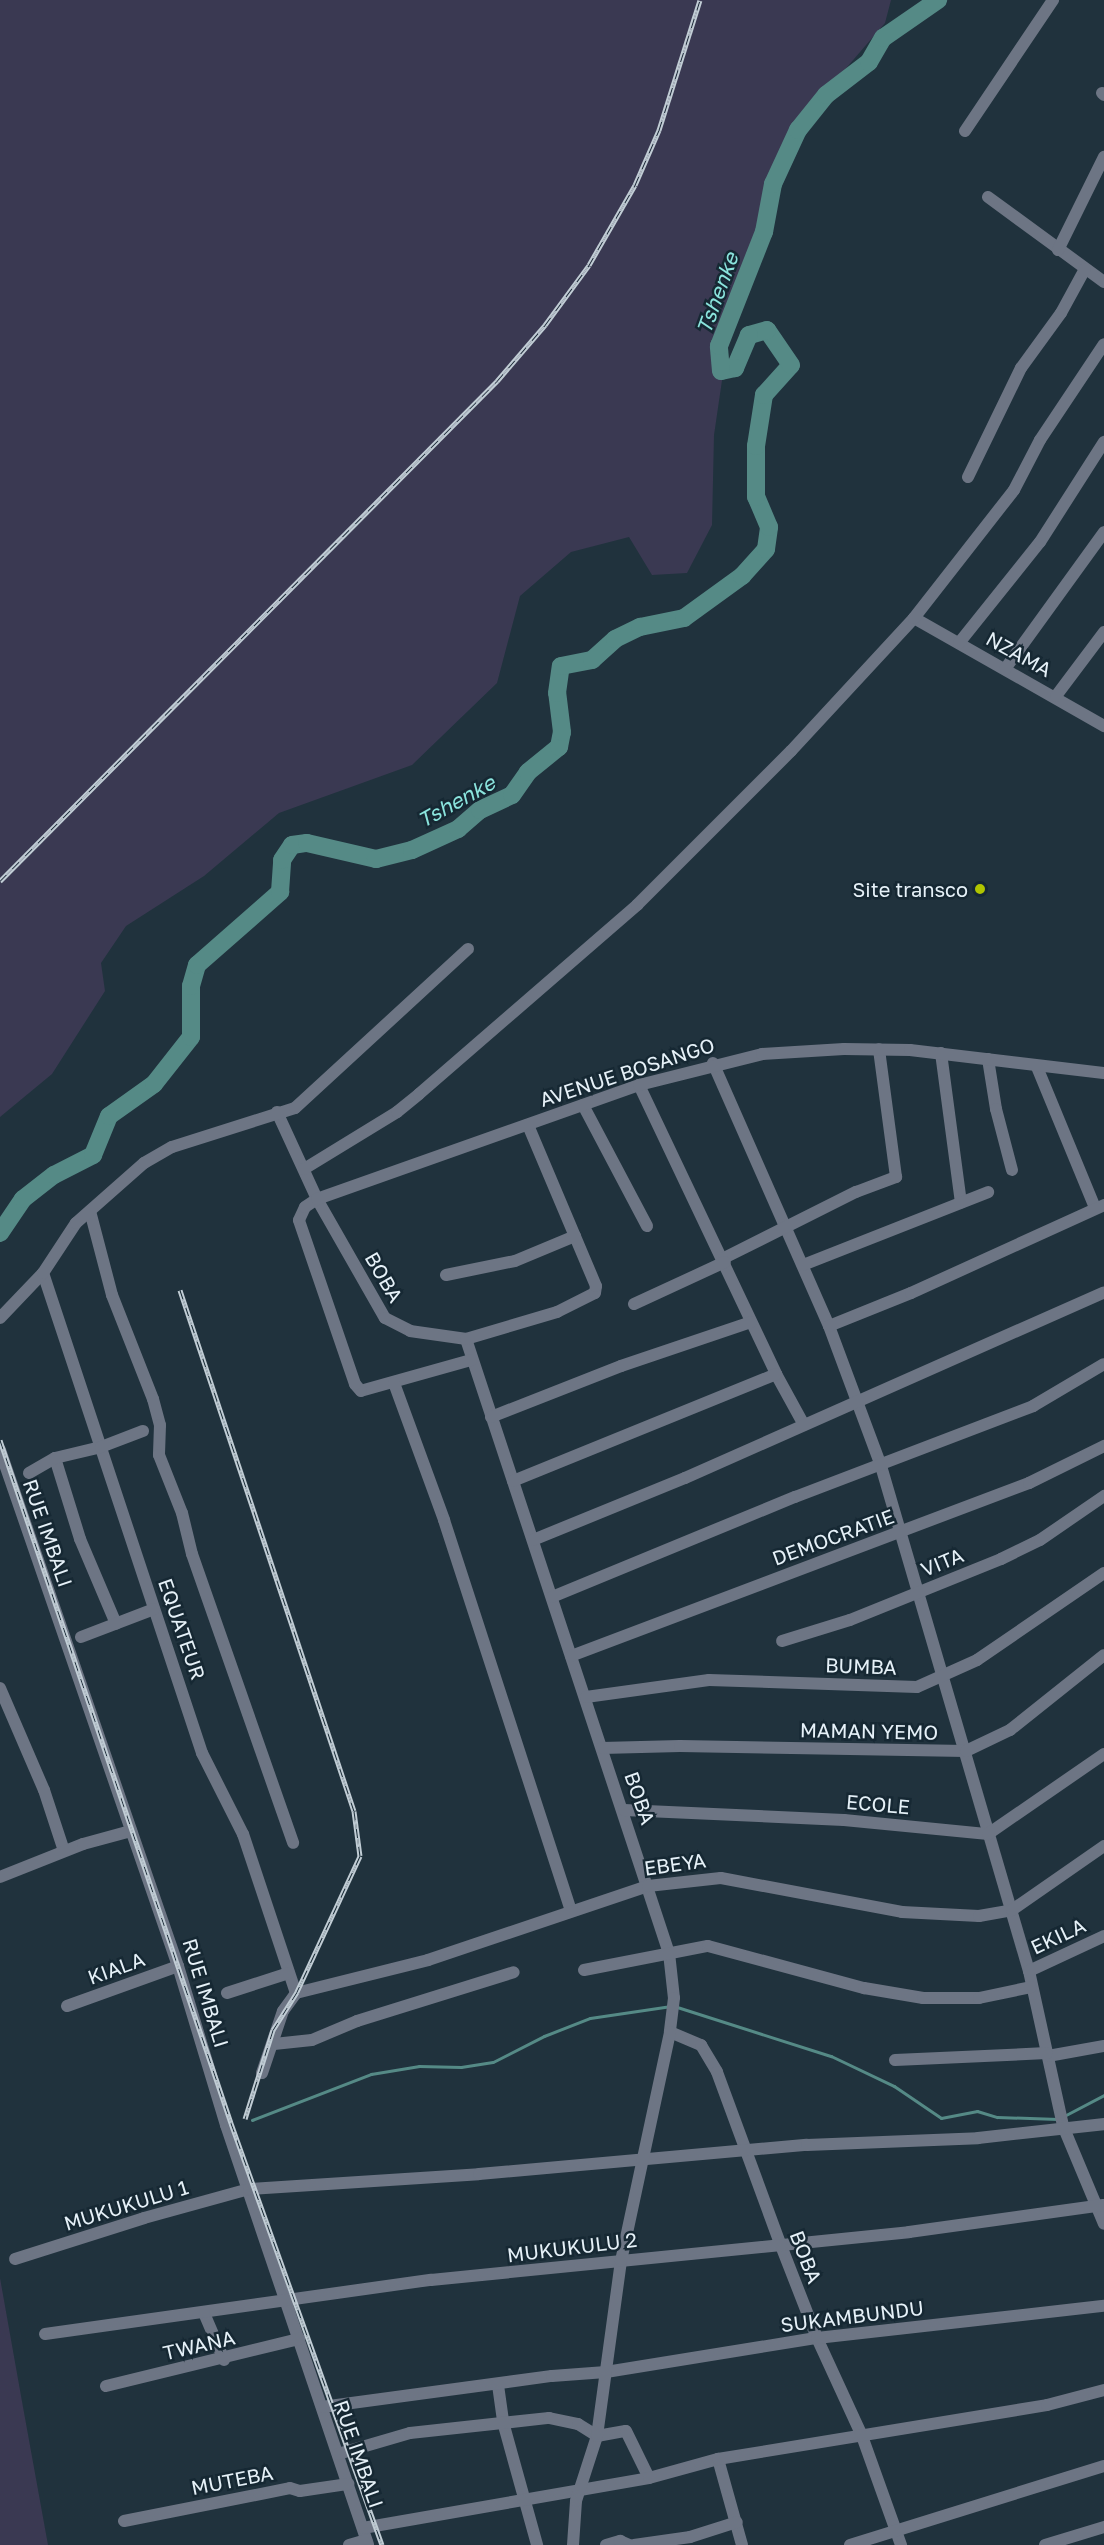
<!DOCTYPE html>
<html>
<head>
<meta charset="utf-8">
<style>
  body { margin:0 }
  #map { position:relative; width:1104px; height:2545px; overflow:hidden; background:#20323d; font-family:"Golos Text",sans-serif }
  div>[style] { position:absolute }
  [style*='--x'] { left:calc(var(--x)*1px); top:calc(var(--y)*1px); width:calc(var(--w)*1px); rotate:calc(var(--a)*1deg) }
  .green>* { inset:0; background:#3a3952 }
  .stream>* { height:3px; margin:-1.5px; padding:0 1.5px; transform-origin:1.5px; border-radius:1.5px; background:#558a86 }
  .river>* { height:18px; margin:-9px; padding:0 9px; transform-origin:9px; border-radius:9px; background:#558a86 }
  .minor>* { height:12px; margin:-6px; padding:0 6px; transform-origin:6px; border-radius:6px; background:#6d7584 }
  .rail>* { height:5px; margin-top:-2.5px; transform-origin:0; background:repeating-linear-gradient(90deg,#162833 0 9px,#c1cdd5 0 18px); box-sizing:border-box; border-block:2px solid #c1cdd5 }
  .dots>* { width:16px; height:16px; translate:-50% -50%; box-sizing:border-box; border:3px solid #162833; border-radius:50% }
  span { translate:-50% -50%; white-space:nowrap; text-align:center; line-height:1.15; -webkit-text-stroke:5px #162833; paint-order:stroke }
  .street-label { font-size:20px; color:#e6f1f8 }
  .poi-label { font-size:20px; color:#e6f1f8 }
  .right { translate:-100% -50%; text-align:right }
  .water-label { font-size:21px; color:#8be5de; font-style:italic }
</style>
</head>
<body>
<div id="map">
  <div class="green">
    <div style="clip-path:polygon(0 0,891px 0,885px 23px,823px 95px,750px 256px,725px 360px,714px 435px,712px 525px,687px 573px,652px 575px,629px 537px,571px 552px,520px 596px,497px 683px,412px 765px,279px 813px,204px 876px,126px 926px,101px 963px,105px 991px,52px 1074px,0 1117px)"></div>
    <div style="clip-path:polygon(0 2278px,23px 2407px,48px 2545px,0 2545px)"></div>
  </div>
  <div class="stream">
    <div style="--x:677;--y:2007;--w:162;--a:17.7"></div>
    <div style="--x:831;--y:2056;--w:70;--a:25.5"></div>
    <div style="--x:894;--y:2086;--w:57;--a:34.2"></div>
    <div style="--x:941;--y:2118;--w:37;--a:-11"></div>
    <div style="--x:977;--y:2111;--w:21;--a:17"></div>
    <div style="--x:997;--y:2117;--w:61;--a:1.9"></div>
    <div style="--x:1064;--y:2116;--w:45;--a:-27.7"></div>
    <div style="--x:252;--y:2120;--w:128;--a:-21.1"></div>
    <div style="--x:371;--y:2074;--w:49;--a:-9.5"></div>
    <div style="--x:419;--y:2066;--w:42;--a:1.4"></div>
    <div style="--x:461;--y:2067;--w:32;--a:-9"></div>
    <div style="--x:493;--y:2062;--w:57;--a:-27"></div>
    <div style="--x:544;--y:2036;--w:49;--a:-21.4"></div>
    <div style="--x:590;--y:2018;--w:82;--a:-8.4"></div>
  </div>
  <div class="river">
    <div style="--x:0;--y:1233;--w:41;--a:-55.9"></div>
    <div style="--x:23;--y:1199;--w:39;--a:-38"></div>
    <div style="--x:54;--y:1175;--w:44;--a:-27.1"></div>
    <div style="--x:93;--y:1155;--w:42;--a:-67.7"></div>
    <div style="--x:109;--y:1116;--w:55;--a:-35.4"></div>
    <div style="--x:154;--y:1084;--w:60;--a:-51.8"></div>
    <div style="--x:191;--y:1037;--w:51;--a:-90"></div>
    <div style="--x:191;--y:986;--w:22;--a:-74"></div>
    <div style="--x:197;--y:965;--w:111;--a:-41.3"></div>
    <div style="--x:280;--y:892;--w:32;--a:-86"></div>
    <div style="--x:282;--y:860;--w:18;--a:-56"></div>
    <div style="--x:292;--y:845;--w:15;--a:-8"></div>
    <div style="--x:307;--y:843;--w:71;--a:13.1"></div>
    <div style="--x:376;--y:859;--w:37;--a:-14"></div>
    <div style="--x:412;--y:850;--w:51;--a:-24.5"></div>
    <div style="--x:458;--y:829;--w:29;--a:-41"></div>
    <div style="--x:480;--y:810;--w:35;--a:-25"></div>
    <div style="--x:512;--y:795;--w:28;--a:-55"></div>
    <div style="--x:528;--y:772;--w:40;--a:-39"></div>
    <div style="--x:559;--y:747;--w:15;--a:-79"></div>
    <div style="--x:562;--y:732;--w:39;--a:-97"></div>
    <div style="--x:557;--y:693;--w:27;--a:-82"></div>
    <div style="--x:561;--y:666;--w:32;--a:-11"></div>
    <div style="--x:592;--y:660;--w:31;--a:-42"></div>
    <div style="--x:615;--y:639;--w:28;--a:-26"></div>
    <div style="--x:640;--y:627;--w:45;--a:-11.6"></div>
    <div style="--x:684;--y:618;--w:72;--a:-35.9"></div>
    <div style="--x:742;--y:576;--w:36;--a:-48"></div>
    <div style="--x:766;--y:549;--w:22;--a:-82"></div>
    <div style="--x:769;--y:527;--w:33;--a:-113"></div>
    <div style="--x:756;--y:497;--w:51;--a:-90"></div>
    <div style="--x:756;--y:446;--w:52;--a:-81.1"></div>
    <div style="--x:764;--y:395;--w:40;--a:-48"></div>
    <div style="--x:791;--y:365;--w:42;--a:-124.4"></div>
    <div style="--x:767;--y:330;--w:19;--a:164"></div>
    <div style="--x:749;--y:335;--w:36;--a:113"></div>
    <div style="--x:735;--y:368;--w:14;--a:168"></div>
    <div style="--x:721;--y:371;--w:25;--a:-95"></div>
    <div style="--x:719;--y:346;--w:123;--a:-68.5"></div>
    <div style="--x:764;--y:232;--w:49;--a:-79.4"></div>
    <div style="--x:773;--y:184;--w:60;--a:-65.2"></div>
    <div style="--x:798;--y:130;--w:45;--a:-51.3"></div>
    <div style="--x:826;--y:95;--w:54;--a:-37.5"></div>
    <div style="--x:869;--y:62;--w:28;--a:-60"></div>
    <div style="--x:883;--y:38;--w:67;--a:-34.6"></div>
  </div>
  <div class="minor">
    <div style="--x:1102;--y:93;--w:3;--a:45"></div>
    <div style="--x:965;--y:131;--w:158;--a:-56.1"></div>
    <div style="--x:988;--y:197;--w:144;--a:36.2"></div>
    <div style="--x:1058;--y:250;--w:104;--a:-63.7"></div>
    <div style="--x:968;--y:477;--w:121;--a:-64.1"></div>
    <div style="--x:1021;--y:368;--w:68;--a:-54"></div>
    <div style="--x:1061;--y:313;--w:50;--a:-61.4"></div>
    <div style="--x:914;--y:618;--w:219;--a:29.6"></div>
    <div style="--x:959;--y:643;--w:129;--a:-51.3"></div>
    <div style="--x:1040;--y:542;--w:119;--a:-57.4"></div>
    <div style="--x:1005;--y:669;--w:169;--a:-54.1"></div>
    <div style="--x:1056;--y:696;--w:80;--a:-53.1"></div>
    <div style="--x:941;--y:1053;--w:151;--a:82.4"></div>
    <div style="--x:988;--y:1059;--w:51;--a:80.9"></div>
    <div style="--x:996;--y:1109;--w:63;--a:75.3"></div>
    <div style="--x:713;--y:1063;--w:287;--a:66.2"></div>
    <div style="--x:829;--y:1326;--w:149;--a:69.6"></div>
    <div style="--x:881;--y:1466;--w:526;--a:73.67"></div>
    <div style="--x:1029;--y:1971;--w:159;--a:77.6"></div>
    <div style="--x:1063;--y:2126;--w:106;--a:67.3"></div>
    <div style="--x:1037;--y:1067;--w:152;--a:67.6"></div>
    <div style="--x:639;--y:1085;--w:320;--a:64.6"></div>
    <div style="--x:776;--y:1374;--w:58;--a:61.2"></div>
    <div style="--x:583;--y:1105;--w:137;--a:62.1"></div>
    <div style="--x:277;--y:1112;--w:96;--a:65.3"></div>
    <div style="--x:317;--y:1199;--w:137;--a:60.3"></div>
    <div style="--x:385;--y:1318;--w:28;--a:27"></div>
    <div style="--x:410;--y:1331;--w:57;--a:8.1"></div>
    <div style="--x:466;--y:1339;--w:647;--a:71.71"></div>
    <div style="--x:669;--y:1953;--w:45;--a:83.7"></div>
    <div style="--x:674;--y:1998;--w:34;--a:97"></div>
    <div style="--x:670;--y:2032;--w:34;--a:23"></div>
    <div style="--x:701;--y:2045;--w:31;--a:59"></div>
    <div style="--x:717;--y:2072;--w:182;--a:69.8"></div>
    <div style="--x:780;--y:2243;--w:102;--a:68.7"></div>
    <div style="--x:817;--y:2338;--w:108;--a:65.3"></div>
    <div style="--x:862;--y:2436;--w:116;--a:70.3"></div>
    <div style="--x:304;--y:1169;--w:109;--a:-31.5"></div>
    <div style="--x:397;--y:1112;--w:28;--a:-39"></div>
    <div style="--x:419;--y:1094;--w:289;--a:-40.9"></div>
    <div style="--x:637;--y:905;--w:218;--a:-45"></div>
    <div style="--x:791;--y:751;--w:181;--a:-47.2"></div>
    <div style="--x:914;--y:618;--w:162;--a:-52"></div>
    <div style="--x:1014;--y:490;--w:56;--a:-62.5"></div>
    <div style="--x:1040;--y:440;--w:115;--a:-56.3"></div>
    <div style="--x:90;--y:1211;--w:87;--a:75.3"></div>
    <div style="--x:112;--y:1295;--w:112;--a:68.5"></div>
    <div style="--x:153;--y:1399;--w:27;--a:75"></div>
    <div style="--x:160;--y:1425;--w:30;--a:92"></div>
    <div style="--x:159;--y:1455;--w:62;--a:68.4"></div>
    <div style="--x:182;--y:1513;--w:42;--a:76.3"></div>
    <div style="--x:192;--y:1554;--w:306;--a:70.7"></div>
    <div style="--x:724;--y:1258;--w:148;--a:-26.6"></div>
    <div style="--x:856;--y:1192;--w:43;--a:-20.6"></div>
    <div style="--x:896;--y:1177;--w:129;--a:-97.6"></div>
    <div style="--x:803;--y:1265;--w:199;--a:-21.5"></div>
    <div style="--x:43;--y:1273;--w:506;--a:71.67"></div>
    <div style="--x:202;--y:1753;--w:91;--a:63.2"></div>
    <div style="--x:243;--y:1834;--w:168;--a:71.6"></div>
    <div style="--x:446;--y:1275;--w:70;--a:-11.5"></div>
    <div style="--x:515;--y:1261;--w:65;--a:-22.6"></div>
    <div style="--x:634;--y:1304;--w:100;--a:-24.8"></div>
    <div style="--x:0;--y:1318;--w:62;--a:-46.3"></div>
    <div style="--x:43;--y:1273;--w:60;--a:-56.6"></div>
    <div style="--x:76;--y:1223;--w:91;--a:-41.4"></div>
    <div style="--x:144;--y:1163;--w:32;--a:-30"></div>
    <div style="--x:172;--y:1147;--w:129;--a:-17.6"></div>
    <div style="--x:295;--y:1108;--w:235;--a:-42.6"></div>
    <div style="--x:829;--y:1326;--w:88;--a:-21.9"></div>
    <div style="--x:911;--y:1293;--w:212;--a:-24.5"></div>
    <div style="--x:466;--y:1339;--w:95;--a:-16.5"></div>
    <div style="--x:557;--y:1312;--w:42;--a:-26.6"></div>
    <div style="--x:595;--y:1293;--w:7;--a:-82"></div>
    <div style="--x:596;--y:1286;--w:175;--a:-112.9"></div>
    <div style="--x:471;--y:1360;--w:114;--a:164.3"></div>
    <div style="--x:361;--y:1391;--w:9;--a:-131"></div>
    <div style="--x:355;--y:1384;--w:173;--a:-108.9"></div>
    <div style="--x:299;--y:1220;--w:14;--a:-65"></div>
    <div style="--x:305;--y:1207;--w:14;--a:-34"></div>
    <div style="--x:317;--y:1199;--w:342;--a:-19.5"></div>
    <div style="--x:639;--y:1085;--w:127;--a:-14.1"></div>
    <div style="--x:762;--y:1054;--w:82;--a:-3.5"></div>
    <div style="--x:844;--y:1049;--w:66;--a:0.9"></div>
    <div style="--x:910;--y:1050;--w:195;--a:6.8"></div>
    <div style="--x:394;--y:1383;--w:146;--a:69.9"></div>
    <div style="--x:444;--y:1520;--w:411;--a:72"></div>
    <div style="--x:491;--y:1417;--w:140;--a:-21.4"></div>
    <div style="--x:621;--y:1366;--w:137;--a:-18.7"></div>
    <div style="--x:0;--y:1450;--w:546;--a:70.97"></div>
    <div style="--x:178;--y:1966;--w:166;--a:73.2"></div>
    <div style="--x:226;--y:2125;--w:443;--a:71.3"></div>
    <div style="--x:55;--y:1458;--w:85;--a:72.8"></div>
    <div style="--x:80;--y:1539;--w:92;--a:67"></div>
    <div style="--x:29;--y:1473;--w:30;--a:-30"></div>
    <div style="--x:55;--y:1458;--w:47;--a:-13.4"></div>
    <div style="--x:101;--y:1447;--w:45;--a:-20.9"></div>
    <div style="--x:513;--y:1481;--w:284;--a:-22.1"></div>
    <div style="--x:533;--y:1540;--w:164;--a:-22.2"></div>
    <div style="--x:685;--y:1478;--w:458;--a:-23.9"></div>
    <div style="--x:552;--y:1597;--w:263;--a:-22.4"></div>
    <div style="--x:795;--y:1497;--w:255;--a:-20.9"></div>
    <div style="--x:1033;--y:1406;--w:82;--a:-30.6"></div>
    <div style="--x:81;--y:1637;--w:78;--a:-21"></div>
    <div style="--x:782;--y:1641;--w:71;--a:-17.2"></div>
    <div style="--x:850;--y:1620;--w:163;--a:-22"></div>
    <div style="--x:1001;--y:1559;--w:43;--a:-26"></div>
    <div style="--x:1040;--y:1540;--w:78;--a:-34.5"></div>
    <div style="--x:571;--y:1656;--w:490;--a:-20.7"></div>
    <div style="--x:1029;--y:1483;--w:84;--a:-26.3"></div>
    <div style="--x:0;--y:1688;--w:111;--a:66.7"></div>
    <div style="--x:44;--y:1790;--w:64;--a:71.8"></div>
    <div style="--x:586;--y:1697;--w:124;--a:-7.9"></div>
    <div style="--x:709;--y:1680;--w:208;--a:1.9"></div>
    <div style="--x:917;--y:1687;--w:66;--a:-24.2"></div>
    <div style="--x:977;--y:1660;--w:154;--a:-34.4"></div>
    <div style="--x:602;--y:1748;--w:78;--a:-1.5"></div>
    <div style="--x:680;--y:1746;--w:286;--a:1"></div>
    <div style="--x:966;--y:1751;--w:49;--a:-25.5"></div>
    <div style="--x:1010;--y:1730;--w:120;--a:-38.6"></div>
    <div style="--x:624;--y:1810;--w:220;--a:2.6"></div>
    <div style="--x:844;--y:1820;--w:145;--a:5.6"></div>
    <div style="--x:988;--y:1834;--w:141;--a:-34.6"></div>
    <div style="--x:0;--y:1877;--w:89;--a:-21.7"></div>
    <div style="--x:83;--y:1844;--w:50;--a:-15.2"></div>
    <div style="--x:584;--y:1970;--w:126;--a:-11"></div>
    <div style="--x:708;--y:1946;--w:162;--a:15.1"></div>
    <div style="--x:864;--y:1988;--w:60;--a:9.6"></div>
    <div style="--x:923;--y:1998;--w:56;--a:0"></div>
    <div style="--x:979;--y:1998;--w:53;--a:-11.9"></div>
    <div style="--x:1029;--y:1971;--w:83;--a:-25"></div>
    <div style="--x:227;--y:1993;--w:65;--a:-17.9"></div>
    <div style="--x:67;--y:2006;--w:118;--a:-19.8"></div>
    <div style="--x:274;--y:2044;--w:38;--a:-6"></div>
    <div style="--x:312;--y:2040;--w:49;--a:-22.9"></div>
    <div style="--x:357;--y:2021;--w:164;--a:-17.3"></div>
    <div style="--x:1048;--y:2056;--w:57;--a:-10.1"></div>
    <div style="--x:895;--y:2060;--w:152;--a:-2.6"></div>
    <div style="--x:262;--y:2073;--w:65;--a:-71.3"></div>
    <div style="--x:283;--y:2011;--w:22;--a:-54"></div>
    <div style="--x:296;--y:1993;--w:136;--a:-14"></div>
    <div style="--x:428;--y:1960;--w:232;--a:-18.6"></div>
    <div style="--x:648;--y:1886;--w:73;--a:-6.3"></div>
    <div style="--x:721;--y:1878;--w:184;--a:10.6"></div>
    <div style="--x:902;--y:1912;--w:77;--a:3"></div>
    <div style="--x:979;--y:1916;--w:34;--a:-10"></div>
    <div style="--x:1012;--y:1910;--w:112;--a:-34.8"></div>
    <div style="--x:15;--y:2259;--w:135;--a:-17.6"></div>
    <div style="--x:144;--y:2218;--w:109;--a:-15.4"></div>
    <div style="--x:249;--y:2189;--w:230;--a:-3.7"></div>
    <div style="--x:479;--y:2174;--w:329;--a:-5.1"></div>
    <div style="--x:807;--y:2145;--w:171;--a:-2.3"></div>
    <div style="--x:978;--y:2138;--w:127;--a:-6.3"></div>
    <div style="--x:204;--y:2313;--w:51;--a:66.9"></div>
    <div style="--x:45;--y:2334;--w:390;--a:-8"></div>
    <div style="--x:431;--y:2280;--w:480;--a:-5.7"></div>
    <div style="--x:909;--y:2232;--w:196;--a:-7.9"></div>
    <div style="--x:498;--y:2385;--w:37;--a:82"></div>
    <div style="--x:503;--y:2422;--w:128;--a:74.5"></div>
    <div style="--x:106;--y:2386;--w:199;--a:-13.7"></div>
    <div style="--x:322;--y:2407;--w:232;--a:-7.7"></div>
    <div style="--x:552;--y:2376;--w:54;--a:-4.2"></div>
    <div style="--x:606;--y:2372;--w:214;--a:-9.2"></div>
    <div style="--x:817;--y:2338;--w:289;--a:-6.4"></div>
    <div style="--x:338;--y:2454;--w:75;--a:-16.3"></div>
    <div style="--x:410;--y:2433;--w:140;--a:-6.2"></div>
    <div style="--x:549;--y:2418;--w:30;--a:12"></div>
    <div style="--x:578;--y:2424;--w:22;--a:32"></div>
    <div style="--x:597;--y:2436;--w:29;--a:-10"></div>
    <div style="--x:626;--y:2431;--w:52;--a:63.9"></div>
    <div style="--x:718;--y:2459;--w:89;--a:74.4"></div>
    <div style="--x:124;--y:2521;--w:169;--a:-11.2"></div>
    <div style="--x:290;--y:2488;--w:10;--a:17"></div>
    <div style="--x:300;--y:2491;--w:49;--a:-8.3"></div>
    <div style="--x:363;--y:2528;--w:290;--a:-9.9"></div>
    <div style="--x:649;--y:2478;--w:72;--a:-15.4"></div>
    <div style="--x:718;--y:2459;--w:333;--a:-9.3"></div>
    <div style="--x:1047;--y:2405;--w:59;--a:-14.7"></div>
    <div style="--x:349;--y:2545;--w:18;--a:-16"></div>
    <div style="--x:573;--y:2545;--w:44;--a:-86.1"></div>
    <div style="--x:576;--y:2501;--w:68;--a:-72.1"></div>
    <div style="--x:597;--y:2436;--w:177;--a:-82.2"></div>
    <div style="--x:621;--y:2261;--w:234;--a:-77.9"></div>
    <div style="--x:606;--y:2545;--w:15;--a:-16"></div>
    <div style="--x:620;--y:2541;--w:10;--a:24"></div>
    <div style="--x:634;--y:2545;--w:57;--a:-8.1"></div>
    <div style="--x:690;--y:2537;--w:49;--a:-17.7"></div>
    <div style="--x:850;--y:2545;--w:266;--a:-17.3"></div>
    <div style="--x:1045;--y:2545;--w:62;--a:-17"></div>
  </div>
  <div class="rail">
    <div style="--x:0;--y:881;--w:705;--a:-45.17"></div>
    <div style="--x:497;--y:381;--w:74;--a:-49.4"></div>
    <div style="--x:545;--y:325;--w:74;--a:-53.7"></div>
    <div style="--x:589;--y:265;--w:92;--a:-60.1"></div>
    <div style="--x:635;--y:185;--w:60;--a:-66.4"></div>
    <div style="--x:659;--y:130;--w:136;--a:-72.5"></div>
    <div style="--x:180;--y:1290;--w:549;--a:71.53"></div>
    <div style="--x:354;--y:1811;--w:45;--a:82.4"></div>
    <div style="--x:360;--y:1856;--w:150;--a:114.9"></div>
    <div style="--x:297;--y:1992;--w:45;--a:122.3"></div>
    <div style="--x:273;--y:2030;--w:93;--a:107.5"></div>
    <div style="--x:0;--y:1440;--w:721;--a:71.31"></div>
    <div style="--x:231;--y:2123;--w:448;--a:70.3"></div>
  </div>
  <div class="dots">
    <div style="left:980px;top:889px;background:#b0c500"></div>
  </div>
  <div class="street-label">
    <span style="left:1019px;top:654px;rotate:29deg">NZAMA</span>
    <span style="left:627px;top:1072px;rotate:-18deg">AVENUE BOSANGO</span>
    <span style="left:384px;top:1277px;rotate:60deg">BOBA</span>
    <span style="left:48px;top:1533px;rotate:71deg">RUE IMBALI</span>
    <span style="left:833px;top:1537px;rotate:-20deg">DEMOCRATIE</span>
    <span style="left:942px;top:1562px;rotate:-22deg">VITA</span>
    <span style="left:182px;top:1629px;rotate:71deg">EQUATEUR</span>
    <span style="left:861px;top:1666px;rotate:2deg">BUMBA</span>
    <span style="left:869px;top:1731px;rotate:1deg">MAMAN YEMO</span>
    <span style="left:640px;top:1798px;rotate:71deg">BOBA</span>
    <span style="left:878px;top:1804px;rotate:5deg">ECOLE</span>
    <span style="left:675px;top:1864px;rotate:-8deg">EBEYA</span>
    <span style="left:1058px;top:1936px;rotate:-25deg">EKILA</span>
    <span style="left:116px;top:1968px;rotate:-20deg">KIALA</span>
    <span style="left:206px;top:1993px;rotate:73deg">RUE IMBALI</span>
    <span style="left:126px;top:2205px;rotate:-17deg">MUKUKULU 1</span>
    <span style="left:572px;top:2247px;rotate:-7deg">MUKUKULU 2</span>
    <span style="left:806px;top:2257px;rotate:69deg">BOBA</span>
    <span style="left:852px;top:2316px;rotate:-7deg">SUKAMBUNDU</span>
    <span style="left:199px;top:2345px;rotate:-13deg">TWANA</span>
    <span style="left:359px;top:2454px;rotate:71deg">RUE IMBALI</span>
    <span style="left:232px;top:2480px;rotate:-11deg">MUTEBA</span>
  </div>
  <div class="poi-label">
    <span class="right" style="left:968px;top:889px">Site transco</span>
  </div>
  <div class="water-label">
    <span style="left:717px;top:293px;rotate:-70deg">Tshenke</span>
    <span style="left:456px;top:801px;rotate:-29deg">Tshenke</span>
  </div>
</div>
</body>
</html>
